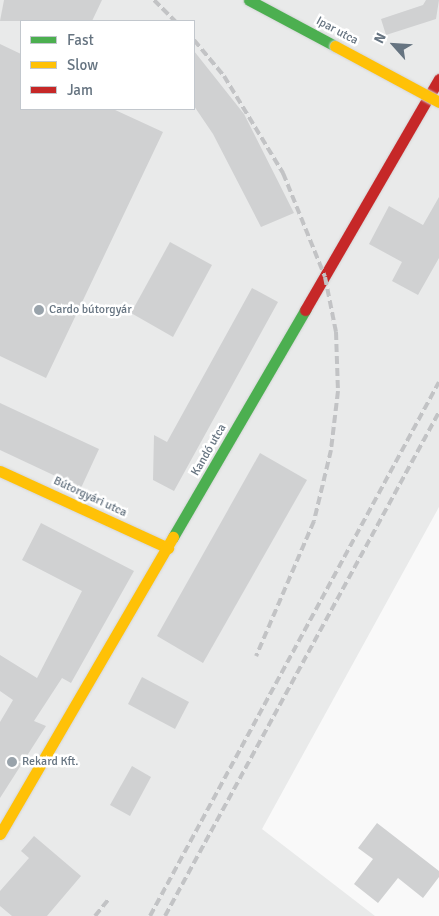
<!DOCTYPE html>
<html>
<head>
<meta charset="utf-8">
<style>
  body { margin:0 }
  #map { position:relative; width:439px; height:916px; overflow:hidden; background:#f9f9f9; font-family:Signika,sans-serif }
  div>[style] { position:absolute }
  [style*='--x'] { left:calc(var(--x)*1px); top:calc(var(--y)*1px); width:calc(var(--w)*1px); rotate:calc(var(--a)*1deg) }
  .built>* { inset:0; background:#e9eaea }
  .building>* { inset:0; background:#d0d1d2 }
  .roads { filter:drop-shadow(0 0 1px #d5d6d7) drop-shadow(0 0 1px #d5d6d7) }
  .fast>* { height:11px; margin:-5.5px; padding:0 5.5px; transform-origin:5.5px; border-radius:5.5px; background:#4caf50 }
  .slow>* { height:11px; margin:-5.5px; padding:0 5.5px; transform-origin:5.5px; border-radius:5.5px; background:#ffc107 }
  .jam>* { height:11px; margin:-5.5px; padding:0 5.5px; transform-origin:5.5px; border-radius:5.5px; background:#c62828 }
  .rail>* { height:4px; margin-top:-2px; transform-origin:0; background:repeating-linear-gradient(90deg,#c2c3c5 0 8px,transparent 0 12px) }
  .bridges { filter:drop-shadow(0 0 1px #d5d6d7) drop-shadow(0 0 1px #d5d6d7) }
  .slow-bridge>* { height:11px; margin:-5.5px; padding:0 5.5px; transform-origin:5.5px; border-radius:5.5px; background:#ffc107 }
  .dots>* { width:14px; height:14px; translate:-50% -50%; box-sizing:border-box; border:2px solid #fff; border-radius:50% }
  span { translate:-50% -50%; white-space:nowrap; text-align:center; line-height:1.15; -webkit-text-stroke:5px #fff; paint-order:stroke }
  .street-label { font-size:12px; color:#667481 }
  .poi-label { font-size:12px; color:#667481 }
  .left { translate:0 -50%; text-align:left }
  .legend { position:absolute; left:20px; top:20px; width:175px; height:90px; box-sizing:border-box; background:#fff; border:1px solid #c2c7cd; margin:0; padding:6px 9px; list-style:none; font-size:15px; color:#667481 }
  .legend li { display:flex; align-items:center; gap:10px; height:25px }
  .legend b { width:25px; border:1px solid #c2c7cd }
  .north { position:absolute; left:369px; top:20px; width:50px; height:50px; -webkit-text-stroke:4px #fff; paint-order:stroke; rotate:296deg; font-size:14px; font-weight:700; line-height:20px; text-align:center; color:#667481 }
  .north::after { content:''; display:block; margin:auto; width:18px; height:22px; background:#667481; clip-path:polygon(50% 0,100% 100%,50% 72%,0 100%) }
</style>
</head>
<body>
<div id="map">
  <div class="built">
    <div style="clip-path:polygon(evenodd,0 0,439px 0,439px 507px,262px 829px,375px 916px,0 916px,0 0,21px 21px,194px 21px,194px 109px,21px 109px,21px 21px)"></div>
  </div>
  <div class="building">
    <div style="clip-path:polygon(4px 0,102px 0,92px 21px,0 21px)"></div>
    <div style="clip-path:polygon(426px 0,439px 0,436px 19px,386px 35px,381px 19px,423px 5px)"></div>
    <div style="clip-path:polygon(0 44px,21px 54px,21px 109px,113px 109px,163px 132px,46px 378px,0 356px)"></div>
    <div style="clip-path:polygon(194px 51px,244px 114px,294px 213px,261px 227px,213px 134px,194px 106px)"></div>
    <div style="clip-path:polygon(439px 197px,439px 258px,418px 295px,392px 281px,402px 262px,369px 244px,389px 206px,423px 225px)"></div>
    <div style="clip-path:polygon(170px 242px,212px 265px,173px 337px,131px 313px)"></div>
    <div style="clip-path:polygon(252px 288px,278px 302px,174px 491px,153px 480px,154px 435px,167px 442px)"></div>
    <div style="clip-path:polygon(0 403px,99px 449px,81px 488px,0 450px)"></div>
    <div style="clip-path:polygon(260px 453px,307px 480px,203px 663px,157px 636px)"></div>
    <div style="clip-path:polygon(41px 523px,134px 571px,71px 683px,62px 678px,34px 721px,46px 726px,0 798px,0 722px,13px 700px,0 691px,0 655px,37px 678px,82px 591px,22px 560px)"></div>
    <div style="clip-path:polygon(142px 677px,189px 702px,175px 729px,128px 704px)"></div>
    <div style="clip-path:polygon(132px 766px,151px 777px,130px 816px,110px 805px)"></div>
    <div style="clip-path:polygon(377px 823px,439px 871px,439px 877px,423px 898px,398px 878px,378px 903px,354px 884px,373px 859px,358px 848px)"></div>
    <div style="clip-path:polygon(34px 836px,81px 876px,47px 916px,12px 916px,0 906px,0 891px,29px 858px,21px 851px)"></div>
  </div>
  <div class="roads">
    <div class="fast">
      <div style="--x:249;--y:0;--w:98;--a:28.1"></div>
      <div style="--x:173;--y:537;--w:263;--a:-59.8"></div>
    </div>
    <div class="slow">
      <div style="--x:0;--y:471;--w:185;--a:24.6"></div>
      <div style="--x:0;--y:834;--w:344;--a:-59.8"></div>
    </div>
    <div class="jam">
      <div style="--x:305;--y:310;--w:267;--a:-59.9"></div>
    </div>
  </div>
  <div class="rail">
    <div style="--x:154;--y:0;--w:30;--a:45"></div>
    <div style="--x:194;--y:40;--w:47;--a:50.2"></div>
    <div style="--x:224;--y:76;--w:114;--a:58.7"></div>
    <div style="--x:283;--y:173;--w:112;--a:68"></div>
    <div style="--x:325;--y:277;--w:56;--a:78.7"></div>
    <div style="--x:336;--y:332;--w:59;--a:88.1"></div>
    <div style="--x:338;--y:391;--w:59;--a:96.8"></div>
    <div style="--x:331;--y:450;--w:73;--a:103.5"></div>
    <div style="--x:314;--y:521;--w:147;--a:113.2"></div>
    <div style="--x:95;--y:916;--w:21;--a:-51"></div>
    <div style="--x:150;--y:916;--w:607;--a:-61.58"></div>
    <div style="--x:165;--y:916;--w:574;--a:-61.47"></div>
  </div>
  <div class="bridges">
    <div class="slow-bridge">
      <div style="--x:335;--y:46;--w:118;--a:28.3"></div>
    </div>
  </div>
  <div class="dots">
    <div style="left:39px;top:310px;background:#99a3ab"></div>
    <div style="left:12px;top:762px;background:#99a3ab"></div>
  </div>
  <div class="street-label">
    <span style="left:337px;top:31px;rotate:28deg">Ipar utca</span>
    <span style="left:209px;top:450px;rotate:-60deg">Kandó utca</span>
    <span style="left:90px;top:497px;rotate:25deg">Bútorgyári utca</span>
  </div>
  <div class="poi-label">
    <span class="left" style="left:49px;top:310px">Cardo bútorgyár</span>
    <span class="left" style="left:22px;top:762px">Rekard Kft.</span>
  </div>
  <ul class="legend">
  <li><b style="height:6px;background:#4caf50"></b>Fast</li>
  <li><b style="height:6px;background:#ffc107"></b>Slow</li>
  <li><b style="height:6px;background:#c62828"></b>Jam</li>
  </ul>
  <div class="north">N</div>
</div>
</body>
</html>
